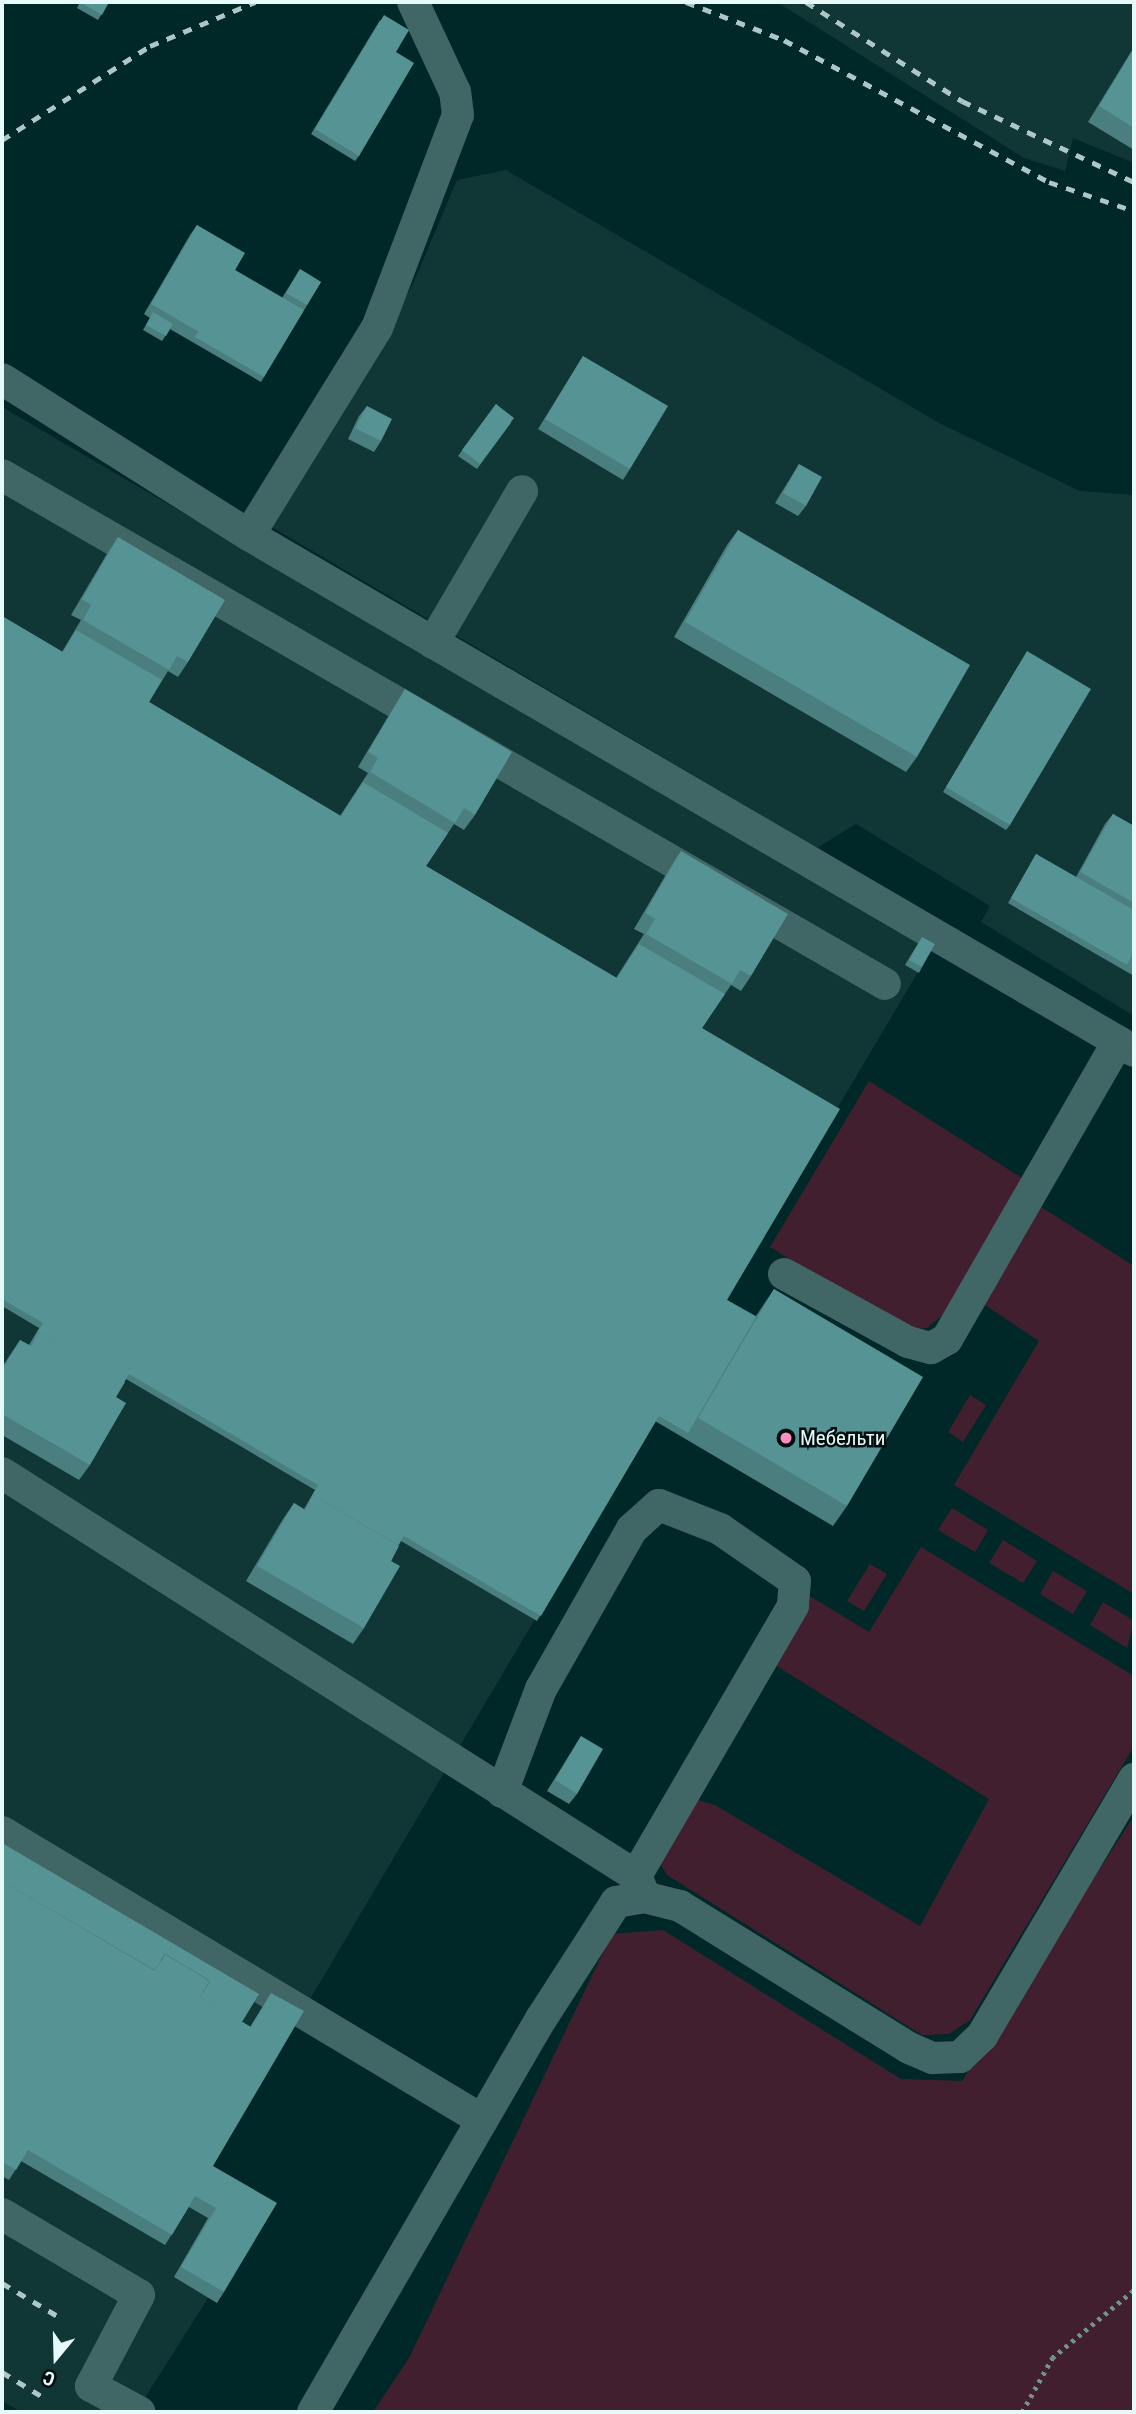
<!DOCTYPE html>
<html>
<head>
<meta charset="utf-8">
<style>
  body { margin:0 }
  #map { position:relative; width:1136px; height:2414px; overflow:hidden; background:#012829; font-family:"Roboto Condensed",sans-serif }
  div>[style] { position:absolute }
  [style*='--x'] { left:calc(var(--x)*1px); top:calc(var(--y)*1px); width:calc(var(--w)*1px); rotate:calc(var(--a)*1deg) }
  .built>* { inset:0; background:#103636 }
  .green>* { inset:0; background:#421f2f }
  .path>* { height:4.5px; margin-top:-2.25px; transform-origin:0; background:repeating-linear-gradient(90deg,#739191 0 3.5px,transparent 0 8.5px) }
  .minor>* { height:32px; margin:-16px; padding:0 16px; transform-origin:16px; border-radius:16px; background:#416666 }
  .rail>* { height:5px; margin-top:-2.5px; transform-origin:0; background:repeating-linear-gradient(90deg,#adc6c6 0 9px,transparent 0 18px) }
  .wall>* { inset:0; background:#4a7e7f }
  .building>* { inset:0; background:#569394 }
  .dots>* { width:19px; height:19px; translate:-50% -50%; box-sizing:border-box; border:4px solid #020e0e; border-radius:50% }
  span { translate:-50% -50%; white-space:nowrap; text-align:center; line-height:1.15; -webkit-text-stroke:5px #020e0e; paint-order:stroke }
  .poi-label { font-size:21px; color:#e6fafa }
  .left { translate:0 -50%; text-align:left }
  .frame { position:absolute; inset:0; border:4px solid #e6fafa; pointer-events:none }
  .north { position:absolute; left:21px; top:2323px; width:70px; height:70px; -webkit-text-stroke:5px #020e0e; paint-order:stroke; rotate:199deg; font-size:19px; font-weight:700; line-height:28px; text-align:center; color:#e6fafa }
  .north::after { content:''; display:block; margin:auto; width:24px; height:32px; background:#e6fafa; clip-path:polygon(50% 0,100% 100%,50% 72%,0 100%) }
</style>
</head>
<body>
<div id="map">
  <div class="built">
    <div style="clip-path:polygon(777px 2px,1134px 2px,1134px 163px,1073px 138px,1065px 171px,1024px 158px)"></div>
    <div style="clip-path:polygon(506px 170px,941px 424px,1080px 491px,1134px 495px,1134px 1016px,981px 922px,990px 906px,856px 824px,817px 848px,270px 526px,413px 284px,457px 180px)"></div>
    <div style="clip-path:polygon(2px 407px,931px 950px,206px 2175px,269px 2213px,217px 2303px,208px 2298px,136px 2412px,21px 2412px,2px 2401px)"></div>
  </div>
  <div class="green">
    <div style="clip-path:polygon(869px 1081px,1022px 1178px,951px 1308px,927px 1328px,906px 1330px,770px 1247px)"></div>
    <div style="clip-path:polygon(1038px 1205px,1134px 1266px,1134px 1594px,954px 1485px,1039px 1341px,982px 1303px)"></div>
    <div style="clip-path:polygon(970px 1395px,986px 1405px,963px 1442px,948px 1432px)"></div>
    <div style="clip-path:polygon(952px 1508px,988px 1530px,975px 1552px,938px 1530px)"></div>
    <div style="clip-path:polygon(1003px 1540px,1037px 1561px,1023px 1583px,989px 1563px)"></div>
    <div style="clip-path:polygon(921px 1547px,1134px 1676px,1134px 1746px,970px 2020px,949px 2034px,922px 2035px,667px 1875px,661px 1865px,697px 1800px,715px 1805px,920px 1926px,989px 1799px,775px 1665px,808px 1595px,869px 1632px)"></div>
    <div style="clip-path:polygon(870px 1564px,887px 1574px,864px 1611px,847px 1601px)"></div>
    <div style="clip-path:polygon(1053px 1571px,1087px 1591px,1073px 1614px,1040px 1594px)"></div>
    <div style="clip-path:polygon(1103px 1602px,1134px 1621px,1127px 1648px,1090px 1625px)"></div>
    <div style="clip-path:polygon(1134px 1816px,1134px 2412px,373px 2412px,409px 2358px,612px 1934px,663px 1930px,901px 2079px,962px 2081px)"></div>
  </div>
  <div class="path">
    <div style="--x:1022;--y:2412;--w:62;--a:-60.9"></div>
    <div style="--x:1052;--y:2358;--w:107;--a:-39.7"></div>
  </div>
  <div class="minor">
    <div style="--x:2;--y:379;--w:292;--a:32.3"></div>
    <div style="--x:249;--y:535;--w:1024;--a:30.24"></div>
    <div style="--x:2;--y:475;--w:1019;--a:29.96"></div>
    <div style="--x:249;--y:535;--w:243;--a:-58.3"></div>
    <div style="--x:377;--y:328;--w:228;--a:-69.2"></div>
    <div style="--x:458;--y:115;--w:23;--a:-97"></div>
    <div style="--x:455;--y:92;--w:99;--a:-115"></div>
    <div style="--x:433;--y:643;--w:176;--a:-59.6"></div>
    <div style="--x:784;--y:1274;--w:141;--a:28.7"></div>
    <div style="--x:908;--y:1342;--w:24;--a:15"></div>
    <div style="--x:931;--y:1348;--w:18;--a:-29"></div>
    <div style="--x:947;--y:1339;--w:343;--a:-60.1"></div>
    <div style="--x:2;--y:1473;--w:751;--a:32.44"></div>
    <div style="--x:636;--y:1876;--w:21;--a:67"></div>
    <div style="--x:502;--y:1792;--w:110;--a:-69.3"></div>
    <div style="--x:541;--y:1689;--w:184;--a:-60.4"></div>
    <div style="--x:632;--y:1529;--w:36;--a:-42"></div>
    <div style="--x:659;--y:1505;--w:66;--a:21.5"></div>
    <div style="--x:720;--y:1529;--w:91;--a:34.7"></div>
    <div style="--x:795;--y:1581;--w:25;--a:95"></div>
    <div style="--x:793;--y:1606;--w:312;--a:120.2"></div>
    <div style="--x:2;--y:1832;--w:560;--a:30.96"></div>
    <div style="--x:2;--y:2214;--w:159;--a:30.6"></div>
    <div style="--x:139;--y:2295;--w:103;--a:117.8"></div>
    <div style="--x:91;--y:2386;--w:55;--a:28.4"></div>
    <div style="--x:313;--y:2412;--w:454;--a:-59.9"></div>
    <div style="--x:541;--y:2019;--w:139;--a:-57.3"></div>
    <div style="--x:616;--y:1902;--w:28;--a:-10"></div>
    <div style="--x:644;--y:1897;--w:37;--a:14"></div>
    <div style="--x:680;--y:1906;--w:269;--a:31.8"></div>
    <div style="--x:909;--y:2048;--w:26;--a:23"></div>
    <div style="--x:933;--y:2058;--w:27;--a:-2"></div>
    <div style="--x:960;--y:2057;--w:30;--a:-44"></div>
    <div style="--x:982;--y:2036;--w:299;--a:-59.4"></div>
  </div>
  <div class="rail">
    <div style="--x:686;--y:2;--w:105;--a:21.2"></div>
    <div style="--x:784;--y:40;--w:301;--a:28.2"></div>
    <div style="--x:1049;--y:182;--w:90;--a:18.8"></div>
    <div style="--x:806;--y:2;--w:185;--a:32.4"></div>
    <div style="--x:962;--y:101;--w:190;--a:25.2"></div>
    <div style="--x:2;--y:140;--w:175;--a:-32.4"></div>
    <div style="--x:150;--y:46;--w:114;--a:-22.7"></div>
    <div style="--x:2;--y:2283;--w:69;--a:30.7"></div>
    <div style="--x:2;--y:2372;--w:52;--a:31.5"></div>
  </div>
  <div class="wall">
    <div style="clip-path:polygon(80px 2px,109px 2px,98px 20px,77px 8px)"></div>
    <div style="clip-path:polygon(380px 20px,396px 52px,359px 156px,355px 161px,311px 134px)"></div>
    <div style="clip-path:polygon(1134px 47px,1134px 150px,1088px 122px)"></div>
    <div style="clip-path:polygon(197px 225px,235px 270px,282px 298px,300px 269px,321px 282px,261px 382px,170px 329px,162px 341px,143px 330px,150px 318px,144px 314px,190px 235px)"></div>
    <div style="clip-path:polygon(583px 356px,630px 469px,623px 480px,538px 429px)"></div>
    <div style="clip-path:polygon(496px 404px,511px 423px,477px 469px,458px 456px)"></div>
    <div style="clip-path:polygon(367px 406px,381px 441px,374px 452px,348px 439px,359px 416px)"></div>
    <div style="clip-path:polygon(799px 464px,806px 506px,798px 516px,775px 503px)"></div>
    <div style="clip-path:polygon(738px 530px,917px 757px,906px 772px,674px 637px,727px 545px)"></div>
    <div style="clip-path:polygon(118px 537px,188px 662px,178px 677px,168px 671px,149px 702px,340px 816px,368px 773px,358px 767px,395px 705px,405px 689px,475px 815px,464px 830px,454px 824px,426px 866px,616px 978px,644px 934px,634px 929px,671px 866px,681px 851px,751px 976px,741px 991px,731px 985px,702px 1028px,727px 1300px,756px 1316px,774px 1289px,847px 1506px,833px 1526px,655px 1421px,537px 1621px,401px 1541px,391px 1561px,364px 1628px,353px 1644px,246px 1581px,283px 1519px,294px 1503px,304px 1509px,315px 1490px,126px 1379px,116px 1397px,90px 1465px,79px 1480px,2px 1435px,2px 1367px,20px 1340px,29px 1345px,39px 1328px,2px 1306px,2px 616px,62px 652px,81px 620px,71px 615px,108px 552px)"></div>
    <div style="clip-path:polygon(1024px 657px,1010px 825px,1006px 830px,943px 792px)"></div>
    <div style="clip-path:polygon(1113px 814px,1134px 826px,1134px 976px,1008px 903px,1036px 854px,1076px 877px,1105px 824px)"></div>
    <div style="clip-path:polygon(922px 937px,922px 967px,919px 973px,905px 965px)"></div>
    <div style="clip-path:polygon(581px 1736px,577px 1794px,569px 1804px,547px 1791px)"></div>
    <div style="clip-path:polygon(2px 1843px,242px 2022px,250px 2027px,271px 1993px,213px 2166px,224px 2292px,217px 2303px,174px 2277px,208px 2218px,189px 2207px,165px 2245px,21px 2161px,9px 2180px,2px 2176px)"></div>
  </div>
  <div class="building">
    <div style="clip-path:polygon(80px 2px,109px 2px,102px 15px)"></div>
    <div style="clip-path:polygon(384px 15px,409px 30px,396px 52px,414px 63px,359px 156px,315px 129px)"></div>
    <div style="clip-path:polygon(1134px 48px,1134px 128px,1099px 106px)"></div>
    <div style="clip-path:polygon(197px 225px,245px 253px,199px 332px,151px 304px)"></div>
    <div style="clip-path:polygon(300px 269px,321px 282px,307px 305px,286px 293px)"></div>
    <div style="clip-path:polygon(235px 270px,304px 310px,264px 377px,195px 337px)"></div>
    <div style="clip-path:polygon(153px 312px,173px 324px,166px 336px,146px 325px)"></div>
    <div style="clip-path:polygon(583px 356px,668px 406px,630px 469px,545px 419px)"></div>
    <div style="clip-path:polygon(496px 404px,514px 418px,480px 464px,462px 450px)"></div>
    <div style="clip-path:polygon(367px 406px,392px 419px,381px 441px,355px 428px)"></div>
    <div style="clip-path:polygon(799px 464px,822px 477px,806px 506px,783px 493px)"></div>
    <div style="clip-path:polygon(738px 530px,970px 665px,917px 757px,685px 622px)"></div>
    <div style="clip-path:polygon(118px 537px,225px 600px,188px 662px,177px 656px,169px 670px,83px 620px,91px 605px,82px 599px)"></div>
    <div style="clip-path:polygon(2px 616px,63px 652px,76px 630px,162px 680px,149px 702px,341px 816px,363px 782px,448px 833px,426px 866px,617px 978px,639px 944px,725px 994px,702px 1028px,840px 1109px,727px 1300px,756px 1317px,688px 1433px,659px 1416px,541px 1616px,404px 1536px,398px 1545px,313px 1495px,307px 1505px,318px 1485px,129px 1374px,124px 1382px,39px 1332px,32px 1342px,43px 1323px,2px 1299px)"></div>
    <div style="clip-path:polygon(1027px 651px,1091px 689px,1010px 825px,946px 787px)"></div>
    <div style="clip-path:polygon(405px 689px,512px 752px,475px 815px,464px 808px,455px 823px,370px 772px,378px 758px,368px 752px)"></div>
    <div style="clip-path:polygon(1113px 814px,1134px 826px,1134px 903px,1080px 872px)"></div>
    <div style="clip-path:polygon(681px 851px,788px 914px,751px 976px,740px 970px,732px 984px,646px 934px,655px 919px,645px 913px)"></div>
    <div style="clip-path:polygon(1036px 854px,1134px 910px,1134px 952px,1127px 965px,1011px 898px)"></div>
    <div style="clip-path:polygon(922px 937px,935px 944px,922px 967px,909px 960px)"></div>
    <div style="clip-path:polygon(774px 1289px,923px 1377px,847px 1506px,698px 1418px)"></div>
    <div style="clip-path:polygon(39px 1332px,125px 1382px,116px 1397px,126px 1403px,90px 1465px,2px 1414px,2px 1370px,20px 1340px,31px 1346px)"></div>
    <div style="clip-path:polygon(313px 1495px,399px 1546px,391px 1561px,400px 1566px,364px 1628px,257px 1566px,294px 1503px,305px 1510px)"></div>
    <div style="clip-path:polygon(581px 1736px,603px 1749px,577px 1794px,555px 1780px)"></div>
    <div style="clip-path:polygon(2px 1843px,259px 1994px,242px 2022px,200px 1997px,210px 1981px,165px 1954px,155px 1970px,2px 1881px)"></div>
    <div style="clip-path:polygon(2px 1881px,155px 1971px,165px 1954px,210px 1981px,200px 1997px,251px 2027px,271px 1993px,304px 2011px,213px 2166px,277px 2203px,224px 2292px,181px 2267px,216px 2208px,195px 2196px,172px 2235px,28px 2150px,16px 2170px,2px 2162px)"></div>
  </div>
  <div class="dots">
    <div style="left:786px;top:1438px;background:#fd8ebf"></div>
  </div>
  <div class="poi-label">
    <span class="left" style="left:800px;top:1438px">Мебельти</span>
  </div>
  <div class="frame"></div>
  <div class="north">С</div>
</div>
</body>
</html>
